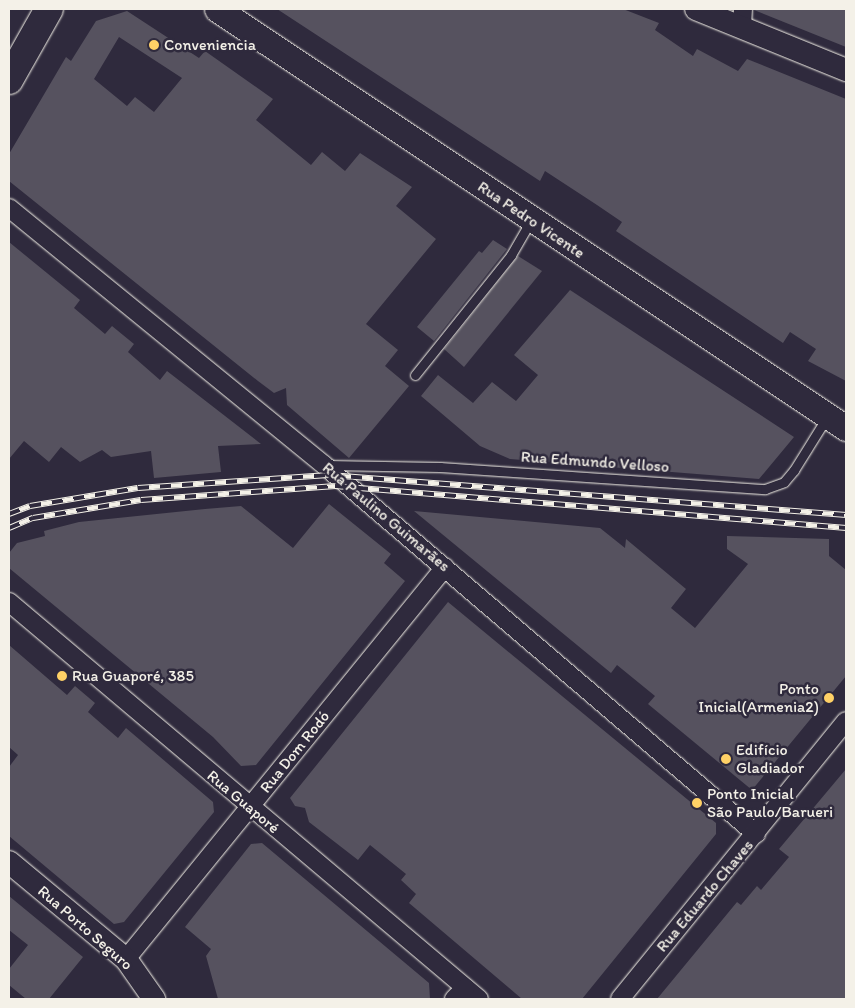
<!DOCTYPE html>
<html>
<head>
<meta charset="utf-8">
<style>
  body { margin:0 }
  #map { position:relative; width:855px; height:1008px; overflow:hidden; background:#2f2a3d; font-family:Itim,sans-serif }
  div>[style] { position:absolute }
  [style*='--x'] { left:calc(var(--x)*1px); top:calc(var(--y)*1px); width:calc(var(--w)*1px); rotate:calc(var(--a)*1deg) }
  .building>* { inset:0; background:#56525f }
  .roads { filter:drop-shadow(0 0 1px #f4f1e8) drop-shadow(0 0 1px #f4f1e8) }
  .service>* { height:9px; margin:-4.5px; padding:0 4.5px; transform-origin:4.5px; border-radius:4.5px; background:#2f2a3d }
  .minor>* { height:18px; margin:-9px; padding:0 9px; transform-origin:9px; border-radius:9px; background:#2f2a3d }
  .tertiary>* { height:22px; margin:-11px; padding:0 11px; transform-origin:11px; border-radius:11px; background:#2f2a3d }
  .secondary>* { height:25px; margin:-12.5px; padding:0 12.5px; transform-origin:12.5px; border-radius:12.5px; background:#2f2a3d }
  .primary>* { height:28px; margin:-14px; padding:0 14px; transform-origin:14px; border-radius:14px; background:#2f2a3d }
  .rail>* { height:5.5px; margin-top:-2.75px; transform-origin:0; background:repeating-linear-gradient(90deg,#2f2a3d 0 11px,#f4f1e8 0 22px); box-sizing:border-box; border-block:1px solid #f4f1e8 }
  .dots>* { width:14px; height:14px; translate:-50% -50%; box-sizing:border-box; border:2px solid #2f2a3d; border-radius:50% }
  span { translate:-50% -50%; white-space:nowrap; text-align:center; line-height:1.15; -webkit-text-stroke:5px #2f2a3d; paint-order:stroke }
  .poi-label { font-size:16px; color:#f4f1e8 }
  .left { translate:0 -50%; text-align:left }
  .right { translate:-100% -50%; text-align:right }
  .street-label { font-size:16px; color:#f4f1e8 }
  .frame { position:absolute; inset:0; border:10px solid #f4f1e8; pointer-events:none }
</style>
</head>
<body>
<div id="map">
  <div class="building">
    <div style="clip-path:polygon(277px 9px,623px 9px,659px 23px,655px 30px,693px 56px,697px 49px,738px 71px,747px 59px,846px 99px,846px 381px,808px 361px,816px 349px,790px 332px,783px 343px,616px 231px,622px 222px,597px 205px,545px 171px,540px 181px)"></div>
    <div style="clip-path:polygon(754px 9px,846px 9px,846px 47px,754px 10px)"></div>
    <div style="clip-path:polygon(evenodd,127px 11px,199px 58px,205px 51px,273px 99px,256px 120px,311px 165px,322px 152px,345px 171px,360px 153px,412px 187px,396px 206px,436px 239px,366px 324px,398px 350px,385px 366px,409px 386px,349px 458px,287px 405px,286px 388px,274px 393px,258px 381px,9px 181px,9px 154px,66px 57px,71px 61px,96px 21px,127px 11px,119px 37px,182px 78px,154px 112px,135px 97px,127px 106px,94px 79px,119px 37px)"></div>
    <div style="clip-path:polygon(493px 240px,507px 249px,434px 341px,417px 327px,479px 251px,482px 253px)"></div>
    <div style="clip-path:polygon(9px 242px,80px 300px,74px 308px,105px 334px,112px 326px,134px 344px,128px 352px,160px 380px,167px 371px,261px 444px,218px 446px,221px 472px,154px 478px,151px 451px,111px 457px,102px 450px,80px 462px,61px 447px,49px 462px,24px 441px,9px 459px)"></div>
    <div style="clip-path:polygon(518px 256px,542px 271px,464px 367px,444px 349px)"></div>
    <div style="clip-path:polygon(570px 290px,646px 340px,794px 437px,759px 479px,510px 459px,480px 446px,421px 396px,438px 375px,473px 403px,492px 382px,516px 401px,538px 375px,514px 355px)"></div>
    <div style="clip-path:polygon(329px 504px,391px 554px,384px 563px,405px 581px,256px 765px,241px 766px,213px 737px,9px 568px,9px 553px,17px 543px,45px 536px,44px 531px,79px 522px,205px 509px,241px 506px,293px 548px)"></div>
    <div style="clip-path:polygon(414px 511px,600px 528px,625px 548px,626px 539px,686px 589px,671px 608px,695px 628px,748px 564px,727px 549px,727px 536px,829px 539px,829px 556px,846px 570px,846px 676px,752px 790px,648px 704px,655px 696px,617px 665px,611px 673px)"></div>
    <div style="clip-path:polygon(448px 602px,716px 823px,716px 834px,582px 999px,522px 999px,409px 903px,416px 894px,401px 880px,406px 874px,370px 845px,358px 860px,309px 822px,305px 808px,295px 806px,290px 798px)"></div>
    <div style="clip-path:polygon(9px 645px,67px 695px,75px 686px,95px 703px,88px 712px,104px 726px,118px 738px,126px 728px,213px 802px,214px 812px,124px 922px,114px 924px,9px 836px,9px 767px,18px 755px,9px 747px)"></div>
    <div style="clip-path:polygon(846px 769px,846px 999px,657px 999px,737px 902px,741px 905px,757px 886px,761px 890px,789px 857px,779px 849px)"></div>
    <div style="clip-path:polygon(262px 843px,429px 983px,430px 999px,218px 999px,206px 956px,211px 949px,185px 927px,251px 844px)"></div>
    <div style="clip-path:polygon(9px 896px,83px 957px,49px 999px,26px 999px,9px 985px,9px 969px,28px 945px,9px 930px)"></div>
  </div>
  <div class="roads">
    <div class="service">
      <div style="--x:415;--y:375;--w:154;--a:-51.3"></div>
      <div style="--x:511;--y:255;--w:39;--a:-60"></div>
      <div style="--x:327;--y:465;--w:113;--a:1"></div>
      <div style="--x:440;--y:467;--w:326;--a:3.9"></div>
      <div style="--x:765;--y:489;--w:20;--a:-20"></div>
      <div style="--x:784;--y:482;--w:16;--a:-50"></div>
      <div style="--x:794;--y:470;--w:62;--a:-58.1"></div>
    </div>
    <div class="minor">
      <div style="--x:742;--y:27;--w:18;--a:-87"></div>
      <div style="--x:9;--y:208;--w:407;--a:39.2"></div>
      <div style="--x:324;--y:465;--w:568;--a:40.5"></div>
      <div style="--x:9;--y:602;--w:615;--a:40.19"></div>
      <div style="--x:126;--y:959;--w:505;--a:-50.86"></div>
      <div style="--x:454;--y:999;--w:16;--a:-45"></div>
      <div style="--x:620;--y:999;--w:358;--a:-50.9"></div>
    </div>
    <div class="tertiary">
      <div style="--x:696;--y:9;--w:162;--a:22.1"></div>
      <div style="--x:9;--y:862;--w:152;--a:39.7"></div>
      <div style="--x:126;--y:959;--w:49;--a:55"></div>
    </div>
    <div class="secondary">
      <div style="--x:217;--y:9;--w:756;--a:33.67"></div>
    </div>
    <div class="primary">
      <div style="--x:9;--y:80;--w:81;--a:-60.6"></div>
    </div>
  </div>
  <div class="rail">
    <div style="--x:9;--y:514;--w:22;--a:-21"></div>
    <div style="--x:30;--y:506;--w:109;--a:-9.5"></div>
    <div style="--x:138;--y:488;--w:191;--a:-3.9"></div>
    <div style="--x:329;--y:475;--w:519;--a:4.42"></div>
    <div style="--x:9;--y:528;--w:26;--a:-23"></div>
    <div style="--x:33;--y:518;--w:109;--a:-9.5"></div>
    <div style="--x:141;--y:500;--w:195;--a:-4.1"></div>
    <div style="--x:335;--y:486;--w:513;--a:4.7"></div>
  </div>
  <div class="dots">
    <div style="left:154px;top:45px;background:#ffd166"></div>
    <div style="left:62px;top:676px;background:#ffd166"></div>
    <div style="left:829px;top:698px;background:#ffd166"></div>
    <div style="left:726px;top:759px;background:#ffd166"></div>
    <div style="left:697px;top:803px;background:#ffd166"></div>
  </div>
  <div class="poi-label">
    <span class="left" style="left:164px;top:45px">Conveniencia</span>
    <span class="left" style="left:72px;top:676px">Rua Guaporé, 385</span>
    <span class="right" style="left:819px;top:698px">Ponto<br>Inicial(Armenia2)</span>
    <span class="left" style="left:736px;top:759px">Edifício<br>Gladiador</span>
    <span class="left" style="left:707px;top:803px">Ponto Inicial<br>São Paulo/Barueri</span>
  </div>
  <div class="street-label">
    <span style="left:531px;top:220px;rotate:34deg">Rua Pedro Vicente</span>
    <span style="left:595px;top:462px;rotate:4deg">Rua Edmundo Velloso</span>
    <span style="left:386px;top:517px;rotate:40deg">Rua Paulino Guimarães</span>
    <span style="left:295px;top:752px;rotate:-51deg">Rua Dom Rodó</span>
    <span style="left:243px;top:802px;rotate:40deg">Rua Guaporé</span>
    <span style="left:705px;top:896px;rotate:-50deg">Rua Eduardo Chaves</span>
    <span style="left:85px;top:928px;rotate:41deg">Rua Porto Seguro</span>
  </div>
  <div class="frame"></div>
</div>
</body>
</html>
